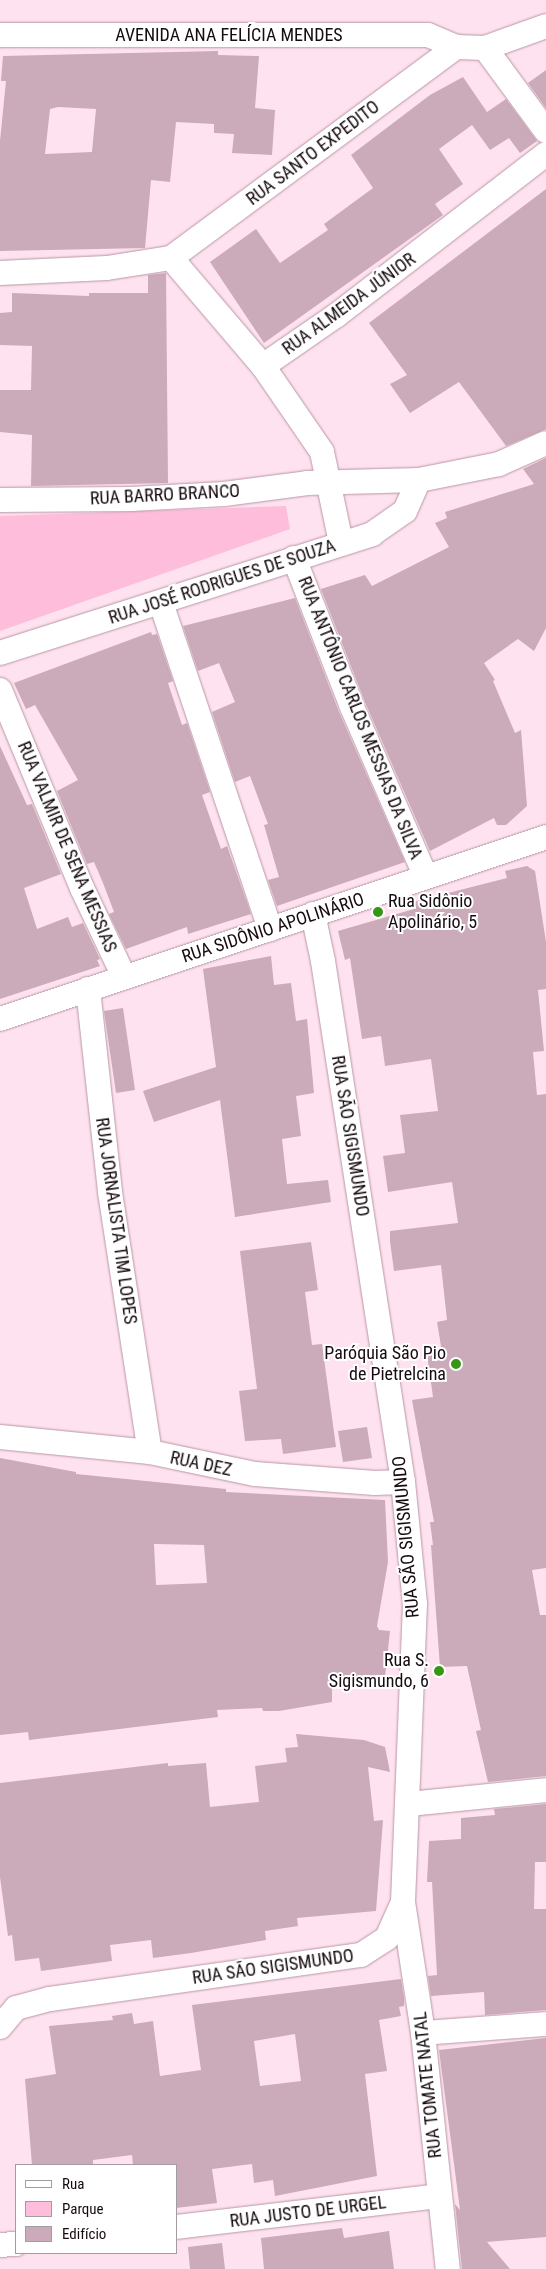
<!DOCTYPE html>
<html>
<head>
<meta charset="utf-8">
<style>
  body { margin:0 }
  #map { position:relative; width:546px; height:2269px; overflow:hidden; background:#ffe2ef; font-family:"Roboto Condensed",sans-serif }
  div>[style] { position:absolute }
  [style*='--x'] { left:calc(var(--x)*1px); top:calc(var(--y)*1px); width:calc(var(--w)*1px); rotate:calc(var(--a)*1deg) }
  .green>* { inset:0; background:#febddb }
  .building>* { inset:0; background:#cbaab9 }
  .roads { filter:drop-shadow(0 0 1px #b897a6) drop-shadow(0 0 1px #b897a6) }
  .street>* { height:24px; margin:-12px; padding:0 12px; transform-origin:12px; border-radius:12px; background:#fff }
  .dots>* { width:14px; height:14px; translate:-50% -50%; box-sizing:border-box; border:2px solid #fff; border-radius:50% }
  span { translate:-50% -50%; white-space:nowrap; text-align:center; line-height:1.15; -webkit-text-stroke:4px #fff; paint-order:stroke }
  .street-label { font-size:18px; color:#160b10 }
  .poi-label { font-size:18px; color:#160b10 }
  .left { translate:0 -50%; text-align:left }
  .right { translate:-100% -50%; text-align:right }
  .legend { position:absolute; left:15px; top:2164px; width:162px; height:90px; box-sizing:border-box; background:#fff; border:1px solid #a29d9f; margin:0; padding:6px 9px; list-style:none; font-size:15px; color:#160b10 }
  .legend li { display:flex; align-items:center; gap:10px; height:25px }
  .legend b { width:25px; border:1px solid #a29d9f }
</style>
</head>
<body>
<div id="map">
  <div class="green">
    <div style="clip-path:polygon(286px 506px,290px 529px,0 631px,0 516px)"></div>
  </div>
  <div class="building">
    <div style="clip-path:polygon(evenodd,218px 51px,218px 55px,259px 56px,255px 108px,275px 110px,272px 155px,232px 153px,234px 134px,214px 133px,214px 124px,176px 122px,170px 182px,151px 180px,145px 248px,0 251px,0 141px,6px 81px,1px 81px,3px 56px,218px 51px,58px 107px,96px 109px,92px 152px,45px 154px,50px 109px,58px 107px)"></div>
    <div style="clip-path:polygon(546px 70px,546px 108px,528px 83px)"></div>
    <div style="clip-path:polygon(463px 77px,487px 112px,506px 99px,537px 141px,520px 153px,509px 138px,490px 150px,472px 125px,439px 149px,463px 184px,435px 204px,443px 215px,264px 343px,210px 262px,256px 229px,280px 263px,328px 230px,324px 224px,373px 188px,351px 155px,430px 95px)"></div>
    <div style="clip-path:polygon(546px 189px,546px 429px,506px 446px,459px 382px,410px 413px,390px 384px,407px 375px,369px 323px)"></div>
    <div style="clip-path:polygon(166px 273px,168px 483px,31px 486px,32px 435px,0 432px,0 390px,31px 390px,32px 346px,0 345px,0 313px,12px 312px,12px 293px,89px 296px,89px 293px,148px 293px,148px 275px)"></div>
    <div style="clip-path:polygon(546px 458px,546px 628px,534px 651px,518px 639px,484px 663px,495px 680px,493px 681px,515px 733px,521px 730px,527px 806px,506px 825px,497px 825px,494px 818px,430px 851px,365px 702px,321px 589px,365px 575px,372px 586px,449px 547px,435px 523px,447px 518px,445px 512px,534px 484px,523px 469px)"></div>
    <div style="clip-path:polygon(295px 598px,339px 712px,405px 862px,277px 906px,268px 880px,279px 877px,264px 825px,268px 824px,250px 776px,235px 782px,212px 712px,235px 702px,219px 663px,198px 671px,183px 626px)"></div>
    <div style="clip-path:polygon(151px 632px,152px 635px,157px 634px,173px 681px,168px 683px,182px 725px,187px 723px,210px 792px,202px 795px,221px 849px,227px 846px,251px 914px,188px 934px,187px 927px,126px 949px,109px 914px,114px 912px,103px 883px,94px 862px,87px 864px,57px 791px,78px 780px,35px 705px,26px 709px,14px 683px)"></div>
    <div style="clip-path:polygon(0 746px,27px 805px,32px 804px,61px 874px,24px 888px,37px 929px,68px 917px,72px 927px,83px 923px,100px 959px,97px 960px,100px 966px,0 999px)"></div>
    <div style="clip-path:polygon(527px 866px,535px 871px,546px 942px,546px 989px,538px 990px,544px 1051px,533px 1052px,537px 1095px,546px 1094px,546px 1568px,532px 1570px,540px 1615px,546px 1615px,546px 1776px,488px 1782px,476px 1731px,481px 1730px,467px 1666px,440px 1667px,431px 1545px,433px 1545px,430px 1522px,434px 1522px,412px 1400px,433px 1397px,427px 1354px,442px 1352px,437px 1322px,447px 1320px,441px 1265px,394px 1271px,390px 1241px,390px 1231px,458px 1223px,452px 1182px,388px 1192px,383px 1156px,405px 1153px,400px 1115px,438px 1111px,431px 1059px,385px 1066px,381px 1036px,362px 1039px,350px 958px,345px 960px,338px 931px,414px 909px,413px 902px,507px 878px,505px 871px)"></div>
    <div style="clip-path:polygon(271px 956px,274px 985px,291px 983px,296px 1021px,307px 1019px,314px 1093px,296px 1096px,301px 1136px,282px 1139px,287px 1184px,328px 1180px,331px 1202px,235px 1217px,220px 1100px,154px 1122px,143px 1091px,216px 1067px,203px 969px)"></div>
    <div style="clip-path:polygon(123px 1008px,135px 1090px,116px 1093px,104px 1011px)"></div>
    <div style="clip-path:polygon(311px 1242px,318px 1290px,305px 1292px,312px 1345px,322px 1344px,336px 1447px,283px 1454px,281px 1439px,245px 1441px,239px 1391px,257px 1389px,240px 1251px)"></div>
    <div style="clip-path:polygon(367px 1427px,372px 1458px,343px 1462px,338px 1431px)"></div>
    <div style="clip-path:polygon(evenodd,0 1458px,76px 1472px,76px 1474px,226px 1489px,226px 1492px,385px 1500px,388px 1562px,377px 1626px,379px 1630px,390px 1631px,384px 1686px,332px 1682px,332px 1702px,279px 1711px,263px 1711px,262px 1708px,217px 1710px,218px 1717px,29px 1740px,28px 1732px,0 1735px,0 1458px,154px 1544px,204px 1545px,207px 1583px,156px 1585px,154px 1544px)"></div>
    <div style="clip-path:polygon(296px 1734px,364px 1740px,385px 1747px,390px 1772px,368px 1767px,374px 1821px,383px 1820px,376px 1911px,297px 1918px,298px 1926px,265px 1931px,266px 1940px,191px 1953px,153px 1958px,151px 1940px,110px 1945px,112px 1961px,41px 1971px,39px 1958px,15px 1961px,12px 1935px,8px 1936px,0 1877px,0 1783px,168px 1763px,168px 1766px,206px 1763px,210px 1807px,259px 1802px,255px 1766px,287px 1762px,285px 1748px,298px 1747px)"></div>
    <div style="clip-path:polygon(546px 1804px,546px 1862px,535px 1862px,534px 1909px,546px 1909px,546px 2010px,485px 2015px,484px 1992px,431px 1996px,428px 1976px,437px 1975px,432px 1882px,427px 1882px,429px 1841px,461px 1839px,461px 1818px,495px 1815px,494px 1809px)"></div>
    <div style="clip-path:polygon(evenodd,401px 1979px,404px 1998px,404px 2006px,399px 2007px,401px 2016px,379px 2020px,387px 2071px,365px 2074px,377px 2176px,275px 2196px,273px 2180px,254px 2183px,252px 2164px,212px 2169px,217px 2203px,176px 2208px,176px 2165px,133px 2165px,132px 2155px,93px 2160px,93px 2165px,32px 2165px,25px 2079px,56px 2074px,49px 2026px,113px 2020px,112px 2016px,132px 2013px,134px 2024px,153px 2021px,160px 2076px,201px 2070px,192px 2005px,401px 1979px,295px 2034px,301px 2081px,260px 2086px,254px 2041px,295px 2034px)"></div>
    <div style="clip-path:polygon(546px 2038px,546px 2237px,487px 2242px,510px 2269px,462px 2269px,455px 2204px,460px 2210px,439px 2050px)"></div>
    <div style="clip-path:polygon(342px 2228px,344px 2238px,389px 2231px,394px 2269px,264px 2269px,261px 2238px)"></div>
    <div style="clip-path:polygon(222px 2243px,225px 2269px,190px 2269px,188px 2247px)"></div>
  </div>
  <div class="roads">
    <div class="street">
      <div style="--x:0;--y:35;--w:428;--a:0"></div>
      <div style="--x:428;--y:35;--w:30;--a:23"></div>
      <div style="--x:456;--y:47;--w:29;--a:2"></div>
      <div style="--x:485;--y:48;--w:65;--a:-19.8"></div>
      <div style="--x:485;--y:48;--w:103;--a:53.7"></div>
      <div style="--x:171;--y:258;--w:142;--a:49.6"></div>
      <div style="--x:263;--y:366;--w:90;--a:-34.6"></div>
      <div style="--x:337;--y:315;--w:264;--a:-37.6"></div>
      <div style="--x:0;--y:273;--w:107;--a:-2.7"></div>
      <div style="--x:107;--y:268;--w:65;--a:-8.9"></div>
      <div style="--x:171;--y:258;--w:355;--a:-36.5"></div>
      <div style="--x:263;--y:366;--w:104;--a:55.5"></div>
      <div style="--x:322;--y:452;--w:93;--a:78.2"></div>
      <div style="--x:0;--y:500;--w:131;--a:-0.4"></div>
      <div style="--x:131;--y:499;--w:93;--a:-3.1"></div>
      <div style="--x:224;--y:494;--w:84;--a:-7.5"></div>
      <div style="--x:307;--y:483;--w:112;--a:-1.5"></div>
      <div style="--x:419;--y:480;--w:82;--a:-11.3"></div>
      <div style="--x:499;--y:464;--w:51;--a:-24.1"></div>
      <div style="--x:294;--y:558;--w:160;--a:68.7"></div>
      <div style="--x:352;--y:707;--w:185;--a:66.5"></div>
      <div style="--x:161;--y:603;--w:344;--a:71.5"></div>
      <div style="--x:0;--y:653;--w:391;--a:-17.7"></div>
      <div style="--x:372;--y:534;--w:40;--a:-34.9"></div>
      <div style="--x:405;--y:511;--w:34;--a:-66"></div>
      <div style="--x:0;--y:690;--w:214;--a:67.5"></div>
      <div style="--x:82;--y:888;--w:98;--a:64.7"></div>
      <div style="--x:88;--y:989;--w:204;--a:83.8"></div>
      <div style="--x:110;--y:1192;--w:263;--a:81.3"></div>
      <div style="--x:0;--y:1019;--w:576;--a:-18.43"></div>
      <div style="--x:0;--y:1437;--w:151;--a:5.7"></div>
      <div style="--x:150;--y:1452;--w:107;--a:11.8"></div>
      <div style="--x:255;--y:1474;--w:120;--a:4.3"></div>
      <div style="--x:375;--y:1483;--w:28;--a:-2"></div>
      <div style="--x:409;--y:1804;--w:138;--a:-5.8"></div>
      <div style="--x:403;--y:1902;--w:133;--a:81.3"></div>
      <div style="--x:423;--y:2033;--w:237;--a:84"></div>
      <div style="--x:0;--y:2027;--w:25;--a:-50"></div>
      <div style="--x:16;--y:2008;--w:35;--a:-15"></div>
      <div style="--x:50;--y:1999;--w:314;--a:-8.1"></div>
      <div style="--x:361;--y:1955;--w:31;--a:-33"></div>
      <div style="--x:387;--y:1938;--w:39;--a:-66"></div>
      <div style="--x:403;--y:1902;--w:298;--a:-87.7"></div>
      <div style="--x:415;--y:1604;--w:123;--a:-95.6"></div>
      <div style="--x:403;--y:1482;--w:527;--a:-98.73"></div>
      <div style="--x:323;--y:961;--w:48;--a:-102"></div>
      <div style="--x:423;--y:2033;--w:123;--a:-4.2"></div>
      <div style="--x:176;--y:2227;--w:265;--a:-6.7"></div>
      <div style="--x:0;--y:2245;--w:16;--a:-4"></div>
    </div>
  </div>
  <div class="dots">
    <div style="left:378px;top:912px;background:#389616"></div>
    <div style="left:456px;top:1364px;background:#389616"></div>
    <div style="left:439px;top:1671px;background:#389616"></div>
  </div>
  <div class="street-label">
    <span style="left:229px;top:35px">AVENIDA ANA FELÍCIA MENDES</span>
    <span style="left:313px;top:153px;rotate:-37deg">RUA SANTO EXPEDITO</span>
    <span style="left:349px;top:304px;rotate:-36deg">RUA ALMEIDA JÚNIOR</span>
    <span style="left:165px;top:495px;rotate:-3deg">RUA BARRO BRANCO</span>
    <span style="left:222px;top:582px;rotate:-18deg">RUA JOSÉ RODRIGUES DE SOUZA</span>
    <span style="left:360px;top:718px;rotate:68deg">RUA ANTÔNIO CARLOS MESSIAS DA SILVA</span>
    <span style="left:67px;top:847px;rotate:67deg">RUA VALMIR DE SENA MESSIAS</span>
    <span style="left:273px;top:928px;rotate:-18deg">RUA SIDÔNIO APOLINÁRIO</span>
    <span style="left:350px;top:1136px;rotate:81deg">RUA SÃO SIGISMUNDO</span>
    <span style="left:116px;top:1221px;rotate:82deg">RUA JORNALISTA TIM LOPES</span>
    <span style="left:201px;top:1464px;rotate:12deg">RUA DEZ</span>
    <span style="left:406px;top:1537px;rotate:-95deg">RUA SÃO SIGISMUNDO</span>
    <span style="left:273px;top:1967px;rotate:-8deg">RUA SÃO SIGISMUNDO</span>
    <span style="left:428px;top:2085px;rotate:-96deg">RUA TOMATE NATAL</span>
    <span style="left:308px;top:2212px;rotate:-7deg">RUA JUSTO DE URGEL</span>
  </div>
  <div class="poi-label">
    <span class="left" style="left:388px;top:912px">Rua Sidônio<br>Apolinário, 5</span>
    <span class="right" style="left:446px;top:1364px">Paróquia São Pio<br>de Pietrelcina</span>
    <span class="right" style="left:429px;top:1671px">Rua S.<br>Sigismundo, 6</span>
  </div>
  <ul class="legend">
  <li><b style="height:6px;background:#fff"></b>Rua</li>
  <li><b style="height:14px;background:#febddb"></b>Parque</li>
  <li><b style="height:14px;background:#cbaab9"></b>Edifício</li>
  </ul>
</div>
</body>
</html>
